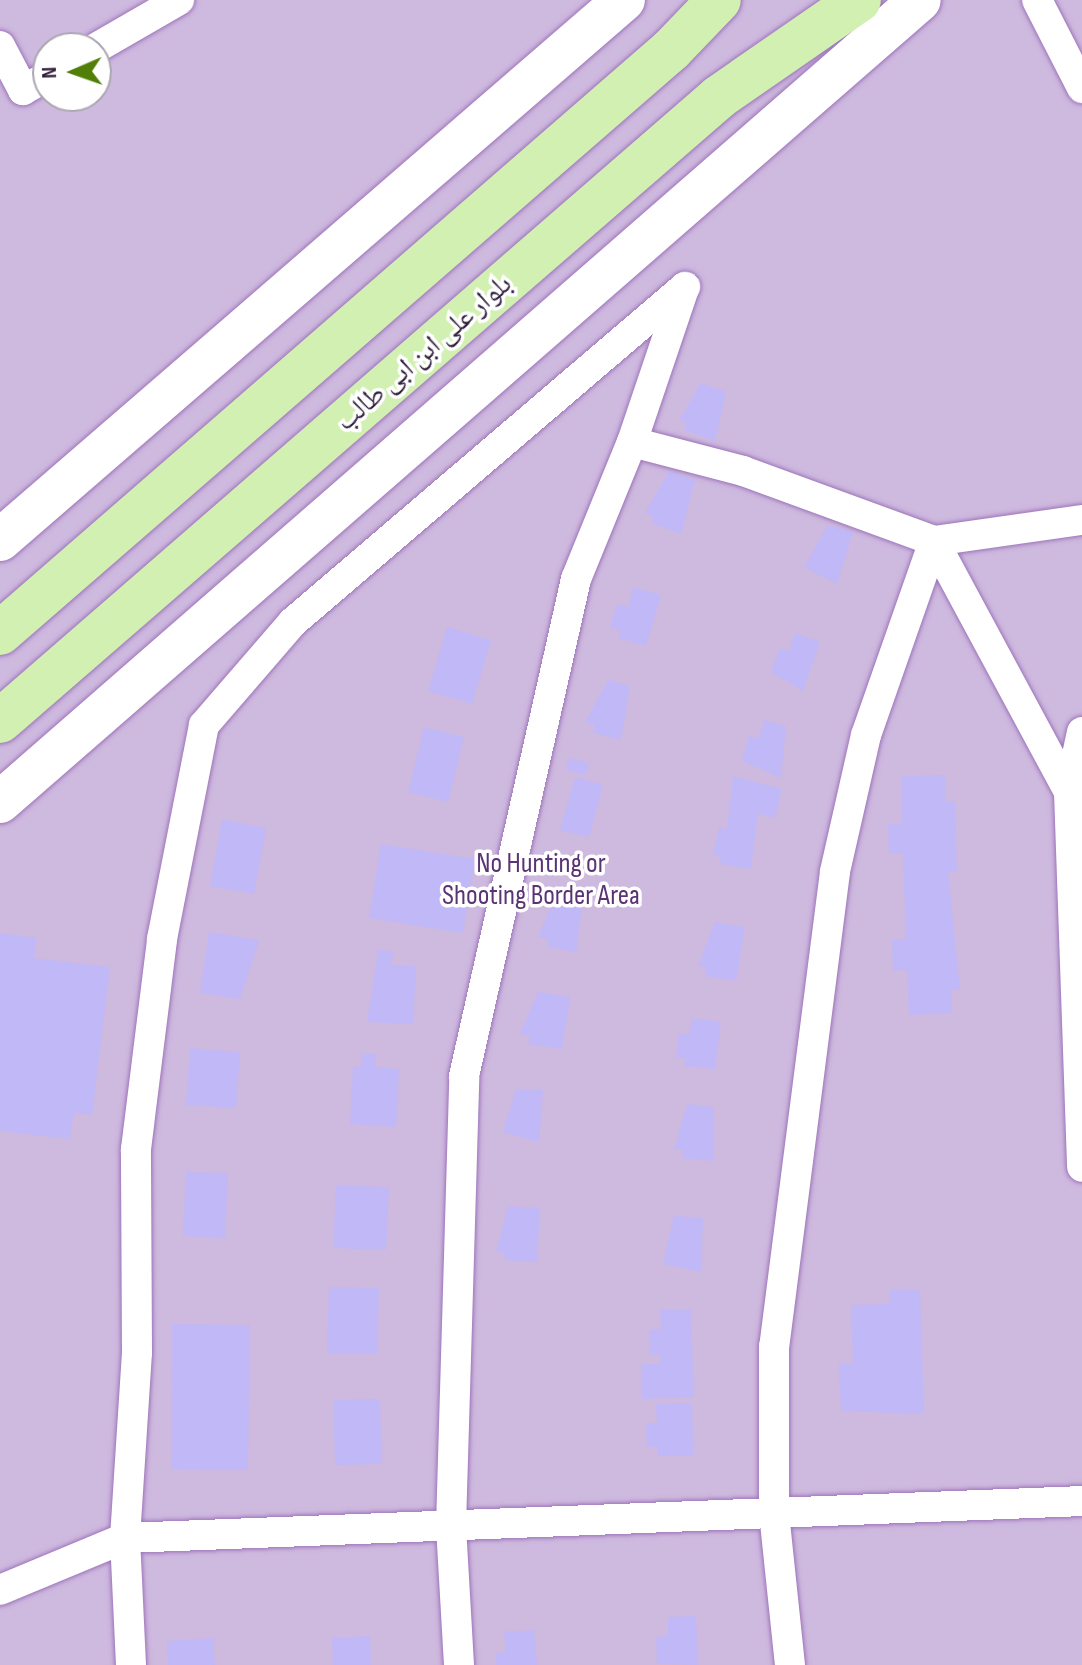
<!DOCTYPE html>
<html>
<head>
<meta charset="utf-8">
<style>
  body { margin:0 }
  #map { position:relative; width:1082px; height:1665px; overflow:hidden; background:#f1e1ff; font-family:"Sofia Sans Condensed","Noto Naskh Arabic",sans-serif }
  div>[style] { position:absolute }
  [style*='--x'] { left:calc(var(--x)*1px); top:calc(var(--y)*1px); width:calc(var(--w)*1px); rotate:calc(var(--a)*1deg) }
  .green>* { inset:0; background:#ceb9df }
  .building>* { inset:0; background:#c0b8f7 }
  .roads { filter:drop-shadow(0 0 2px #9d75ba) drop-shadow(0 0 2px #9d75ba) }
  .street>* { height:30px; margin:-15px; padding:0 15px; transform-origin:15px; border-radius:15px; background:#fff }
  .secondary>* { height:42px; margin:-21px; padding:0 21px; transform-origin:21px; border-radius:21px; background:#fff }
  .primary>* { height:44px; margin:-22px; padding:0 22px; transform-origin:22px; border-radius:22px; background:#d2f0b2 }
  span { translate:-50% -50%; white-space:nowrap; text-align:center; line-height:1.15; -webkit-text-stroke:7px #fff; paint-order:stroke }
  .street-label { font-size:28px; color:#32213e }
  .park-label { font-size:28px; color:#5a3374 }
  .north { position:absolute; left:32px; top:32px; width:80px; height:80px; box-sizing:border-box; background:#fff; border:2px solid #ada6b2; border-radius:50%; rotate:268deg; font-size:22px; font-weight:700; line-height:32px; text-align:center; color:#32213e }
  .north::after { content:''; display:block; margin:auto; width:28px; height:36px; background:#527f07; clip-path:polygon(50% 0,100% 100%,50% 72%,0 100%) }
</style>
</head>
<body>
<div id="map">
  <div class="green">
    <div style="clip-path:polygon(evenodd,0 0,1082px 0,1082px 1665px,0 1665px,0 0,48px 48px,96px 48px,96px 96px,48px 96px,48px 48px)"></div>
  </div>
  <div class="building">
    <div style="clip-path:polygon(701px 383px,726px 392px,715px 441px,684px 430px,686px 422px,679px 420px)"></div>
    <div style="clip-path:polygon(669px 471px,695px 480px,681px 534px,651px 523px,654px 516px,645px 513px)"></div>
    <div style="clip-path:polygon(828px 525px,853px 532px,837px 584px,804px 567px)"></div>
    <div style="clip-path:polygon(633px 587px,661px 595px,646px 646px,618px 638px,620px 631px,610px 627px,617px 604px,628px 607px)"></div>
    <div style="clip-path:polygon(447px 627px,491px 640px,472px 704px,428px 691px)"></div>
    <div style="clip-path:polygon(795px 633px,820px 642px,803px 691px,771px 672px,780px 648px,789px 651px)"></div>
    <div style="clip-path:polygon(608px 680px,630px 686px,621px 740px,592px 732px,595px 725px,585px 722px)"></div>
    <div style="clip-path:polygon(764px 720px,786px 726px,781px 778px,742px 761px,749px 736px,759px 738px)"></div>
    <div style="clip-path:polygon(424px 727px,464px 737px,448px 802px,408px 792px)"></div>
    <div style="clip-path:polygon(569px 758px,589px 763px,586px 775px,566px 770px)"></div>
    <div style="clip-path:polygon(945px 775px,946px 802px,955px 801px,957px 871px,948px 871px,960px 990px,951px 990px,952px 1013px,909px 1015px,907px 970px,893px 971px,892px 940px,906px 939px,903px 854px,889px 854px,888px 824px,902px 824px,901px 776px)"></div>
    <div style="clip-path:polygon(733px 776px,782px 789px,775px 818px,758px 813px,751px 869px,720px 864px,721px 857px,713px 854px,719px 828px,727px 829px)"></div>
    <div style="clip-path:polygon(575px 777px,603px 785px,589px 837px,560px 830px)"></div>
    <div style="clip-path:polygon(222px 819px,266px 828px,254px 894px,210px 886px)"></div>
    <div style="clip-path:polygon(381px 844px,475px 859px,463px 933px,369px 918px)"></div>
    <div style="clip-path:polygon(556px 895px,583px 900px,576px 952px,547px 947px,548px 939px,538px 937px)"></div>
    <div style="clip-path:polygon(715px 922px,745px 927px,736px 981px,705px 976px,706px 967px,698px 966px)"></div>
    <div style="clip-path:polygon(209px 932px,259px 940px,240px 999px,200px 993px)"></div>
    <div style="clip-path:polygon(0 933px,37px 938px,34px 958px,110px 967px,92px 1115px,74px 1113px,70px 1139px,0 1131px)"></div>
    <div style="clip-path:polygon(378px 950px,393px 951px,392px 965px,416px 966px,413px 1024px,367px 1022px)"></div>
    <div style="clip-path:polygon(538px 992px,570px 997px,562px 1049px,528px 1044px,530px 1036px,520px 1034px)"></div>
    <div style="clip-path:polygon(692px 1018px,721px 1022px,715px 1069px,684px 1066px,685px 1058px,676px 1057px,679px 1033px,689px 1035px)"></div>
    <div style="clip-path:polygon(190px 1048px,240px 1052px,236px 1108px,186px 1105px)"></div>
    <div style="clip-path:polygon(361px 1053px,376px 1053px,375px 1067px,399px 1069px,396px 1127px,350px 1124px,353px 1066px,361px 1067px)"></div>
    <div style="clip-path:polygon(516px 1089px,543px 1090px,539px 1142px,503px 1132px)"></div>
    <div style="clip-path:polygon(687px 1104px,714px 1107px,714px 1161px,682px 1158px,683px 1150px,674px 1149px)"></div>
    <div style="clip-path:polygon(186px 1172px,228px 1173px,225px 1238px,183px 1236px)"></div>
    <div style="clip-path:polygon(336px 1185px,389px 1187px,386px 1250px,333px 1248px)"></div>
    <div style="clip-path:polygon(508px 1206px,540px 1208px,537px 1262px,504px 1260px,505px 1253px,496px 1252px)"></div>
    <div style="clip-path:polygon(674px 1216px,703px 1218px,701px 1272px,663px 1264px)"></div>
    <div style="clip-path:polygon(329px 1287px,379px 1288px,377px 1354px,327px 1353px)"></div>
    <div style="clip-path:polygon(920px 1289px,924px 1414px,841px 1411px,839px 1364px,853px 1363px,851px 1305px,890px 1304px,890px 1290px)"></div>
    <div style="clip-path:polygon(691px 1309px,694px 1397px,642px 1399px,641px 1364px,660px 1364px,660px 1354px,650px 1355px,649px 1330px,661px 1329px,660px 1310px)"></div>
    <div style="clip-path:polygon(172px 1324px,250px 1325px,248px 1470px,171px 1469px)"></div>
    <div style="clip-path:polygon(380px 1399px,382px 1464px,335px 1465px,333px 1400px)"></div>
    <div style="clip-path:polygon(692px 1403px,694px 1455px,657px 1456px,657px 1447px,647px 1447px,646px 1424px,657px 1423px,656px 1404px)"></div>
    <div style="clip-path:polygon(696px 1616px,698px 1665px,657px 1664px,656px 1637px,668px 1636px,668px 1617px)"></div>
    <div style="clip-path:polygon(534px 1630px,537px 1665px,496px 1665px,495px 1653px,506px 1652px,504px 1632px)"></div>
    <div style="clip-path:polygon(370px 1636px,371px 1665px,333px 1665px,332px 1638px)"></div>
    <div style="clip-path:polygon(213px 1638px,215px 1665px,168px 1665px,167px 1641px)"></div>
  </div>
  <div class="roads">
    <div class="street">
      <div style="--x:1037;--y:0;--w:99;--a:62.9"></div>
      <div style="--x:0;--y:46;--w:50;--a:62.4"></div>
      <div style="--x:23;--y:90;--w:29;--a:-29"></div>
      <div style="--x:96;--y:48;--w:96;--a:-30"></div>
      <div style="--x:632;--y:442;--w:163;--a:-71.3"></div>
      <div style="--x:1082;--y:732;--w:61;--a:102.2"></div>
      <div style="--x:1069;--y:792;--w:375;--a:88"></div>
      <div style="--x:1069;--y:792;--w:285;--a:-118.3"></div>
      <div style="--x:934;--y:541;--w:149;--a:-8.1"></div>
      <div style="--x:0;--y:1590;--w:135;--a:-22.6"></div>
      <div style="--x:125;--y:1538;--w:185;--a:-86.3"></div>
      <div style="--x:137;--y:1353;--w:204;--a:-90.3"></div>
      <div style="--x:136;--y:1149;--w:212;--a:-82.9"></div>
      <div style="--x:162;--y:939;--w:218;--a:-78.9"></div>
      <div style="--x:204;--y:725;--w:136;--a:-49.2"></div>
      <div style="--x:293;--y:622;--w:516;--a:-40.52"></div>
      <div style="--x:131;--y:1665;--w:127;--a:-92.7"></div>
      <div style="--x:125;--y:1538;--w:958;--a:-2.21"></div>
      <div style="--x:459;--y:1665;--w:139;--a:-93.3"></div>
      <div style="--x:451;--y:1526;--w:450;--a:-88.3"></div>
      <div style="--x:464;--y:1076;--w:509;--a:-77.3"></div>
      <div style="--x:576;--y:579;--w:148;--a:-67.8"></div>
      <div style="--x:632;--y:442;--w:115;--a:14.6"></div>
      <div style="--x:743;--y:471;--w:203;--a:20.1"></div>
      <div style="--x:934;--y:541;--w:206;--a:109.3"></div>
      <div style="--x:866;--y:735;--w:140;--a:102.8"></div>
      <div style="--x:835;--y:872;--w:478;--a:97.3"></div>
      <div style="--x:774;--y:1346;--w:167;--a:90"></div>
      <div style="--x:774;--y:1513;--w:153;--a:84"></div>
    </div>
    <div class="secondary">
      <div style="--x:0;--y:540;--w:825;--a:-40.87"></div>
      <div style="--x:0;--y:802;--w:1220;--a:-41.08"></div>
    </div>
    <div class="primary">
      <div style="--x:0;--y:633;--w:889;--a:-40.99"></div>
      <div style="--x:671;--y:50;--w:69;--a:-46.2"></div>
      <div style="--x:0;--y:721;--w:952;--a:-40.95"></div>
      <div style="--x:719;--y:97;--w:170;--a:-34.7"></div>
    </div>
  </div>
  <div class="street-label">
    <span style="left:424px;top:353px;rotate:-41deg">بلوار علی ابن ابی طالب</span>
  </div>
  <div class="park-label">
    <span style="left:541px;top:880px">No Hunting or<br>Shooting Border Area</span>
  </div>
  <div class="north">N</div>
</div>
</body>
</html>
